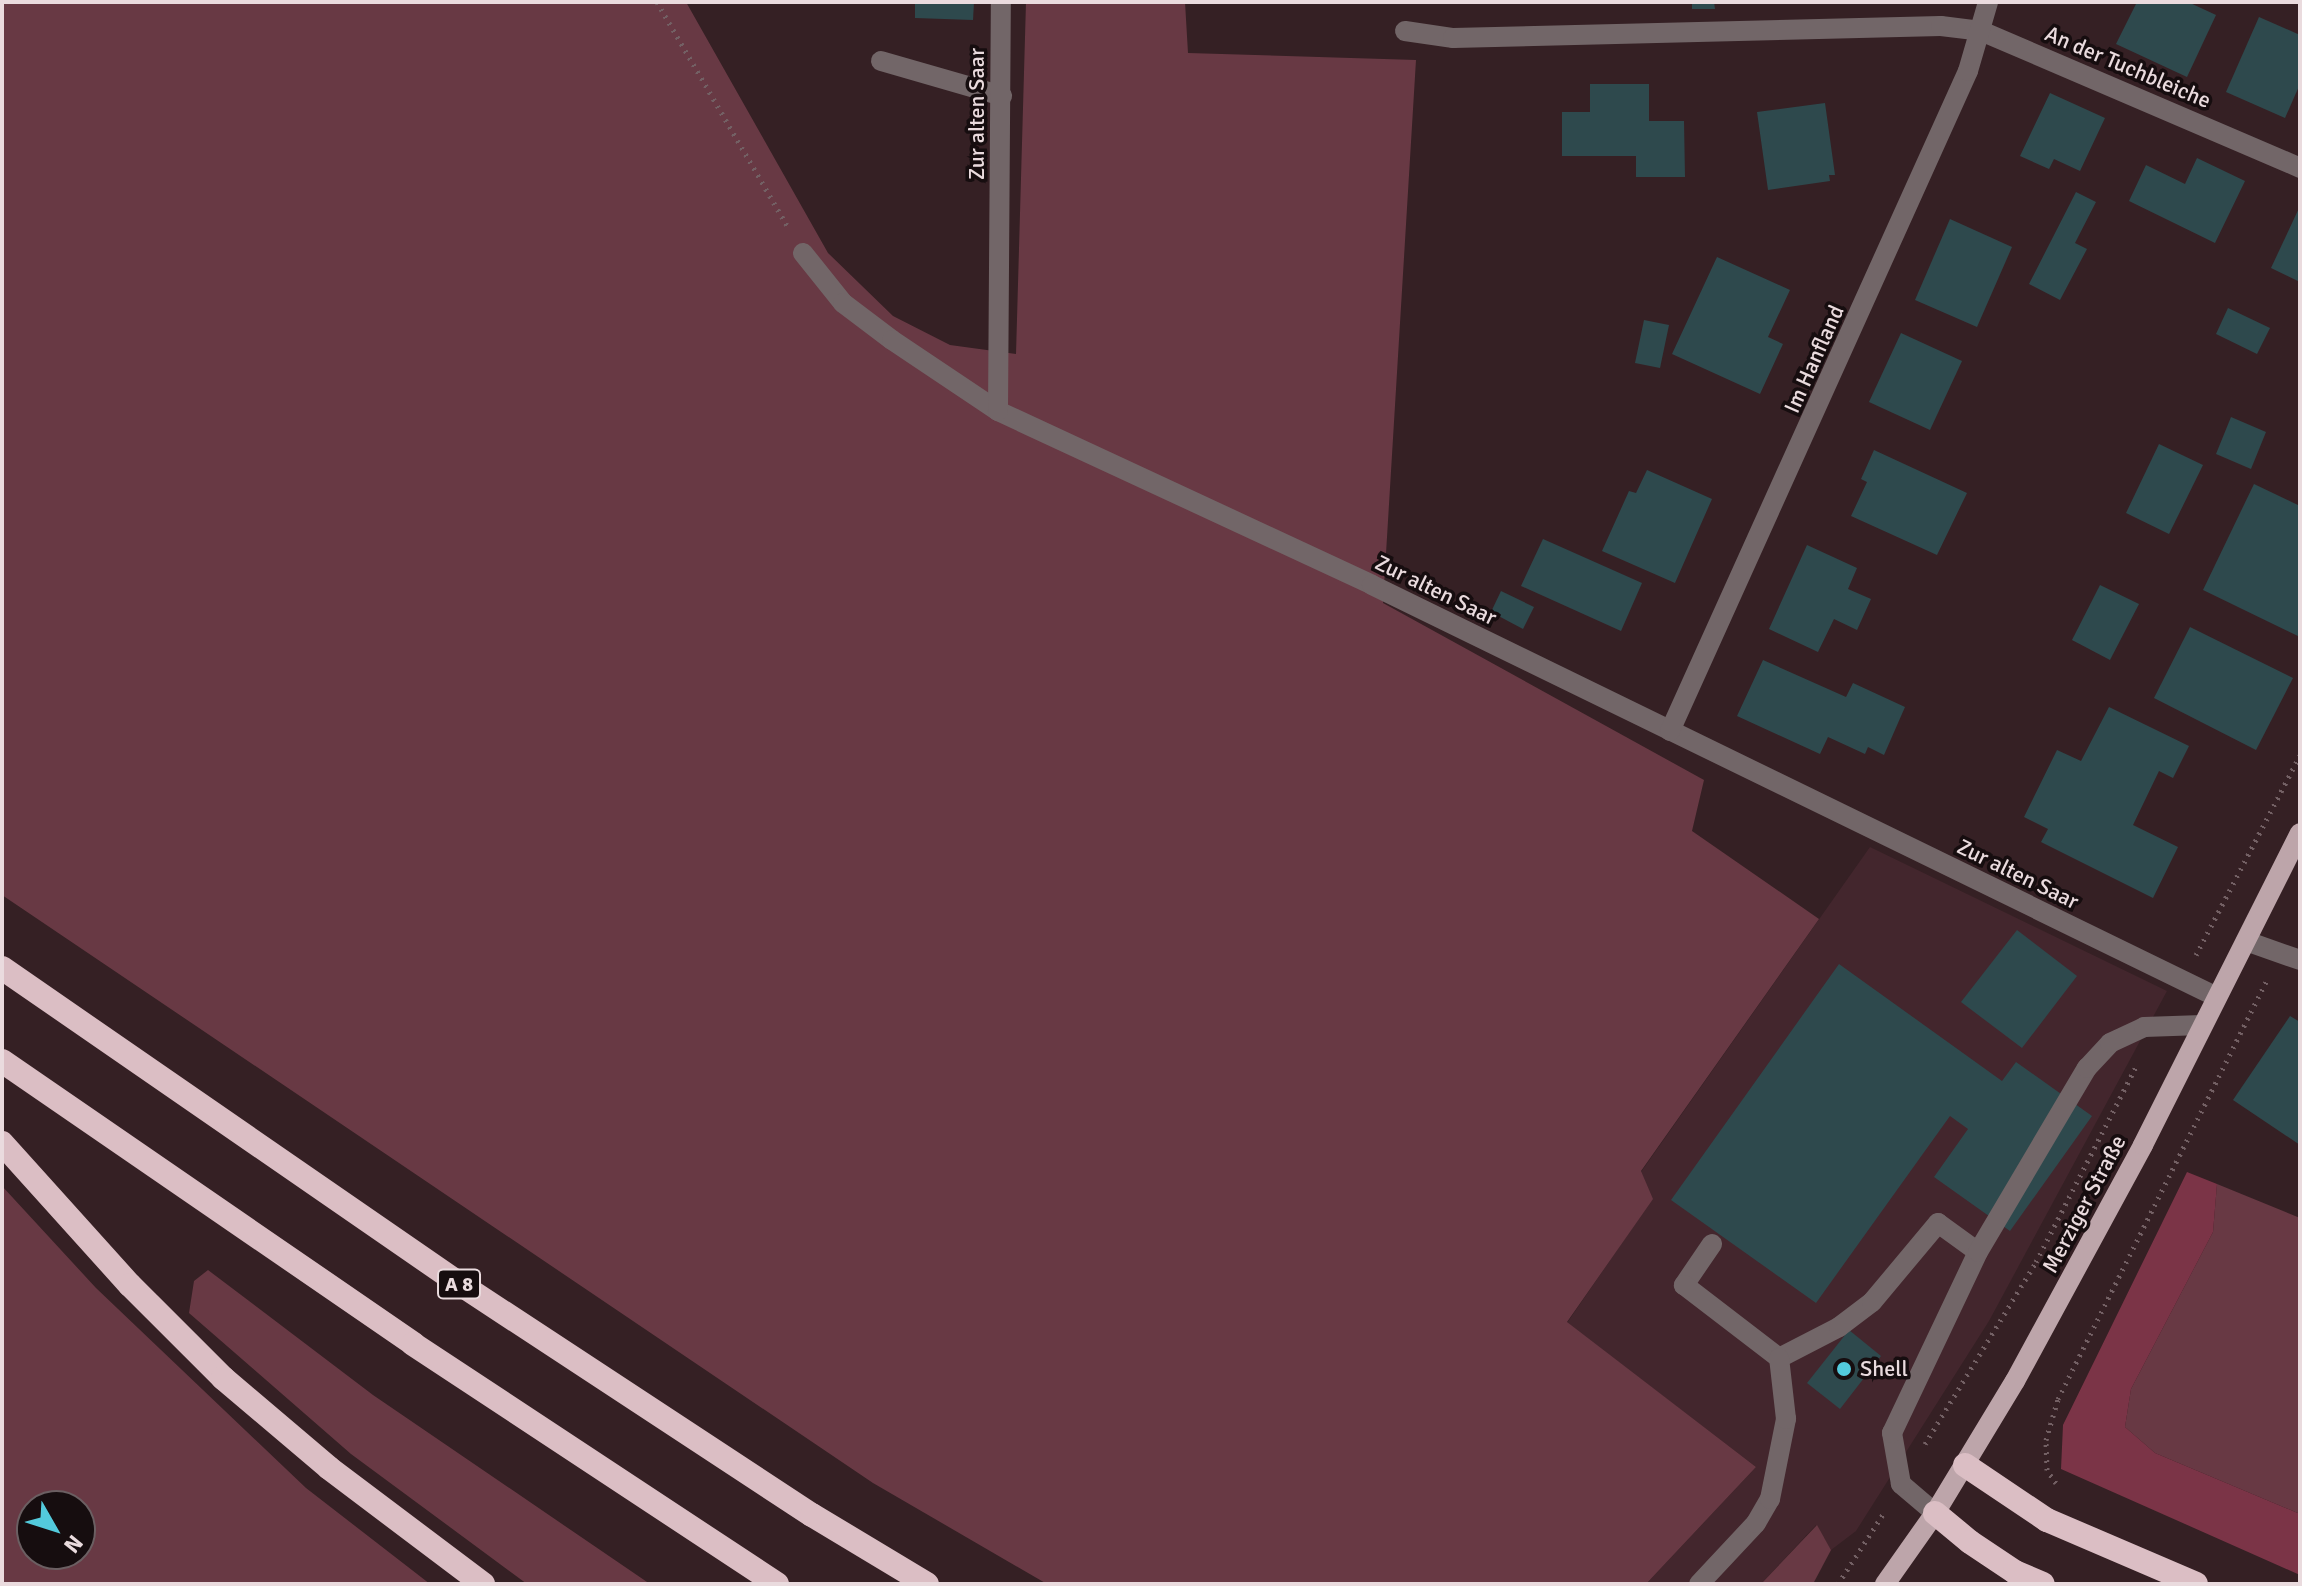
<!DOCTYPE html>
<html>
<head>
<meta charset="utf-8">
<style>
  body { margin:0 }
  #map { position:relative; width:2302px; height:1586px; overflow:hidden; background:#352024; font-family:Signika,sans-serif }
  div>[style] { position:absolute }
  [style*='--x'] { left:calc(var(--x)*1px); top:calc(var(--y)*1px); width:calc(var(--w)*1px); rotate:calc(var(--a)*1deg) }
  .built>* { inset:0; background:#43262d }
  .green>* { inset:0; background:#683944 }
  .forest>* { inset:0; background:#7b3447 }
  .building>* { inset:0; background:#2e494d }
  .path>* { height:5px; margin-top:-2.5px; transform-origin:0; background:repeating-linear-gradient(90deg,#736064 0 2px,transparent 0 8px) }
  .minor>* { height:20px; margin:-10px; padding:0 10px; transform-origin:10px; border-radius:10px; background:#726668 }
  .major>* { height:20px; margin:-10px; padding:0 10px; transform-origin:10px; border-radius:10px; background:#bda5aa }
  .highway>* { height:24px; margin:-12px; padding:0 12px; transform-origin:12px; border-radius:12px; background:#dbbec4 }
  .dots>* { width:22px; height:22px; translate:-50% -50%; box-sizing:border-box; border:4px solid #160d0f; border-radius:50% }
  span { translate:-50% -50%; white-space:nowrap; text-align:center; line-height:1.15; -webkit-text-stroke:7px #160d0f; paint-order:stroke }
  .shield-label span { padding:2px 6px; background:#160d0f; border:2px solid; border-radius:6px; -webkit-text-stroke-width:0 }
  .shield-label { font-size:20px; color:#eadbde; font-weight:700 }
  .street-label { font-size:22px; color:#eadbde }
  .poi-label { font-size:22px; color:#eadbde }
  .left { translate:0 -50%; text-align:left }
  .frame { position:absolute; inset:0; border:4px solid #eadbde; pointer-events:none }
  .north { position:absolute; left:16px; top:1490px; width:80px; height:80px; box-sizing:border-box; background:#160d0f; border:2px solid #6b5f62; border-radius:50%; rotate:129deg; font-size:22px; font-weight:700; line-height:32px; text-align:center; color:#eadbde }
  .north::after { content:''; display:block; margin:auto; width:28px; height:36px; background:#53cadc; clip-path:polygon(50% 0,100% 100%,50% 72%,0 100%) }
</style>
</head>
<body>
<div id="map">
  <div class="built">
    <div style="clip-path:polygon(1870px 847px,2167px 991px,1989px 1321px,1856px 1531px,1831px 1550px,1816px 1525px,1761px 1584px,1646px 1584px,1756px 1467px,1567px 1323px,1652px 1199px,1641px 1172px)"></div>
  </div>
  <div class="green">
    <div style="clip-path:polygon(2px 2px,686px 2px,828px 253px,893px 316px,950px 345px,1016px 354px,1026px 2px,1185px 2px,1188px 53px,1416px 60px,1383px 603px,1704px 780px,1692px 831px,1819px 919px,1641px 1171px,1653px 1199px,1567px 1322px,1756px 1467px,1646px 1584px,1047px 1584px,873px 1483px,2px 895px)"></div>
    <div style="clip-path:polygon(2217px 1184px,2300px 1218px,2300px 1514px,2155px 1453px,2125px 1427px,2131px 1389px,2213px 1232px)"></div>
    <div style="clip-path:polygon(evenodd,2px 1186px,96px 1288px,306px 1488px,430px 1584px,2px 1584px,2px 1186px,80px 1506px,80px 1554px,32px 1554px,32px 1506px,80px 1506px)"></div>
    <div style="clip-path:polygon(208px 1270px,373px 1395px,650px 1584px,527px 1584px,351px 1454px,189px 1313px,194px 1281px)"></div>
    <div style="clip-path:polygon(1817px 1525px,1831px 1550px,1813px 1584px,1761px 1584px)"></div>
  </div>
  <div class="forest">
    <div style="clip-path:polygon(2187px 1172px,2217px 1184px,2213px 1232px,2131px 1389px,2125px 1427px,2155px 1453px,2300px 1514px,2300px 1575px,2061px 1469px,2063px 1425px)"></div>
  </div>
  <div class="building">
    <div style="clip-path:polygon(915px 2px,974px 2px,973px 20px,915px 18px)"></div>
    <div style="clip-path:polygon(1692px 2px,1714px 2px,1715px 9px,1692px 9px)"></div>
    <div style="clip-path:polygon(2137px 2px,2188px 2px,2216px 15px,2187px 77px,2116px 44px)"></div>
    <div style="clip-path:polygon(2259px 17px,2300px 35px,2300px 84px,2285px 118px,2226px 92px)"></div>
    <div style="clip-path:polygon(1590px 84px,1649px 84px,1649px 121px,1684px 121px,1685px 177px,1636px 177px,1636px 156px,1562px 156px,1562px 112px,1590px 112px)"></div>
    <div style="clip-path:polygon(2050px 93px,2105px 118px,2080px 171px,2054px 159px,2049px 169px,2020px 156px)"></div>
    <div style="clip-path:polygon(1825px 103px,1835px 175px,1829px 175px,1830px 181px,1768px 190px,1757px 112px)"></div>
    <div style="clip-path:polygon(2197px 158px,2245px 181px,2215px 243px,2129px 201px,2146px 165px,2185px 184px)"></div>
    <div style="clip-path:polygon(2076px 192px,2096px 202px,2075px 243px,2087px 249px,2060px 300px,2029px 284px)"></div>
    <div style="clip-path:polygon(2300px 206px,2300px 282px,2271px 268px)"></div>
    <div style="clip-path:polygon(1950px 219px,2012px 247px,1977px 327px,1915px 300px)"></div>
    <div style="clip-path:polygon(1717px 257px,1790px 290px,1768px 337px,1783px 344px,1760px 394px,1672px 354px)"></div>
    <div style="clip-path:polygon(2228px 308px,2270px 328px,2257px 354px,2216px 334px)"></div>
    <div style="clip-path:polygon(1644px 320px,1669px 325px,1660px 368px,1635px 363px)"></div>
    <div style="clip-path:polygon(1901px 333px,1962px 361px,1930px 430px,1869px 402px)"></div>
    <div style="clip-path:polygon(2231px 417px,2266px 432px,2251px 469px,2216px 454px)"></div>
    <div style="clip-path:polygon(2159px 444px,2203px 465px,2169px 534px,2126px 513px)"></div>
    <div style="clip-path:polygon(1874px 450px,1967px 493px,1937px 555px,1851px 516px,1867px 482px,1861px 479px)"></div>
    <div style="clip-path:polygon(1647px 470px,1712px 499px,1675px 583px,1602px 551px,1629px 491px,1636px 493px)"></div>
    <div style="clip-path:polygon(2254px 484px,2300px 506px,2300px 637px,2203px 590px)"></div>
    <div style="clip-path:polygon(1543px 539px,1642px 583px,1621px 631px,1521px 586px)"></div>
    <div style="clip-path:polygon(1807px 545px,1857px 568px,1848px 589px,1871px 599px,1857px 630px,1834px 619px,1818px 652px,1769px 629px)"></div>
    <div style="clip-path:polygon(2100px 585px,2139px 604px,2110px 660px,2072px 640px)"></div>
    <div style="clip-path:polygon(1501px 591px,1534px 607px,1523px 629px,1491px 612px)"></div>
    <div style="clip-path:polygon(2190px 627px,2293px 678px,2256px 750px,2154px 698px)"></div>
    <div style="clip-path:polygon(1763px 660px,1846px 697px,1853px 683px,1905px 707px,1884px 755px,1868px 747px,1865px 754px,1828px 737px,1820px 754px,1737px 716px)"></div>
    <div style="clip-path:polygon(2109px 707px,2189px 746px,2173px 778px,2159px 771px,2133px 825px,2178px 847px,2153px 898px,2041px 842px,2048px 829px,2024px 817px,2057px 750px,2081px 761px)"></div>
    <div style="clip-path:polygon(2017px 930px,2077px 976px,2022px 1048px,1961px 1002px)"></div>
    <div style="clip-path:polygon(1839px 964px,2002px 1081px,2016px 1062px,2092px 1116px,2010px 1231px,1934px 1177px,1968px 1129px,1950px 1116px,1816px 1303px,1671px 1200px)"></div>
    <div style="clip-path:polygon(2290px 1016px,2300px 1022px,2300px 1145px,2233px 1100px)"></div>
    <div style="clip-path:polygon(1849px 1330px,1881px 1356px,1840px 1409px,1807px 1383px)"></div>
  </div>
  <div class="path">
    <div style="--x:657;--y:2;--w:263;--a:59.8"></div>
    <div style="--x:2196;--y:955;--w:225;--a:-62.5"></div>
    <div style="--x:1925;--y:1444;--w:213;--a:-58.6"></div>
    <div style="--x:2036;--y:1262;--w:221;--a:-62.9"></div>
    <div style="--x:2056;--y:1483;--w:16;--a:-125"></div>
    <div style="--x:2047;--y:1470;--w:30;--a:-92"></div>
    <div style="--x:2046;--y:1440;--w:43;--a:-73.7"></div>
    <div style="--x:2058;--y:1399;--w:469;--a:-63.5"></div>
    <div style="--x:1838;--y:1584;--w:87;--a:-57.2"></div>
  </div>
  <div class="minor">
    <div style="--x:1405;--y:31;--w:49;--a:8.3"></div>
    <div style="--x:1453;--y:38;--w:488;--a:-1.4"></div>
    <div style="--x:1941;--y:26;--w:40;--a:7.1"></div>
    <div style="--x:1981;--y:31;--w:347;--a:23.2"></div>
    <div style="--x:881;--y:61;--w:126;--a:16.1"></div>
    <div style="--x:803;--y:253;--w:64;--a:51.3"></div>
    <div style="--x:843;--y:303;--w:61;--a:37.1"></div>
    <div style="--x:892;--y:340;--w:128;--a:33.8"></div>
    <div style="--x:998;--y:411;--w:412;--a:24.9"></div>
    <div style="--x:1372;--y:585;--w:940;--a:25.99"></div>
    <div style="--x:998;--y:411;--w:409;--a:-89.6"></div>
    <div style="--x:1670;--y:731;--w:724;--a:-65.7"></div>
    <div style="--x:1968;--y:71;--w:72;--a:-73.8"></div>
    <div style="--x:2246;--y:941;--w:57;--a:19.4"></div>
    <div style="--x:1712;--y:1244;--w:50;--a:124.3"></div>
    <div style="--x:1684;--y:1285;--w:120;--a:37.5"></div>
    <div style="--x:1779;--y:1358;--w:68;--a:-27.3"></div>
    <div style="--x:1839;--y:1327;--w:41;--a:-37.1"></div>
    <div style="--x:1872;--y:1302;--w:103;--a:-50.1"></div>
    <div style="--x:1938;--y:1223;--w:49;--a:35.9"></div>
    <div style="--x:1935;--y:1513;--w:45;--a:-139.5"></div>
    <div style="--x:1901;--y:1484;--w:52;--a:-100"></div>
    <div style="--x:1892;--y:1433;--w:200;--a:-64.6"></div>
    <div style="--x:1978;--y:1252;--w:214;--a:-59.4"></div>
    <div style="--x:2087;--y:1068;--w:34;--a:-47"></div>
    <div style="--x:2110;--y:1043;--w:38;--a:-25"></div>
    <div style="--x:2144;--y:1027;--w:58;--a:-2"></div>
    <div style="--x:1699;--y:1584;--w:83;--a:-46.9"></div>
    <div style="--x:1756;--y:1523;--w:28;--a:-60"></div>
    <div style="--x:1770;--y:1499;--w:82;--a:-78.7"></div>
    <div style="--x:1786;--y:1419;--w:61;--a:-96.5"></div>
  </div>
  <div class="major">
    <div style="--x:1885;--y:1584;--w:87;--a:-54.8"></div>
    <div style="--x:1935;--y:1513;--w:154;--a:-58.8"></div>
    <div style="--x:2015;--y:1381;--w:268;--a:-61.5"></div>
    <div style="--x:2143;--y:1145;--w:349;--a:-63.3"></div>
  </div>
  <div class="highway">
    <div style="--x:2;--y:968;--w:549;--a:34.62"></div>
    <div style="--x:454;--y:1280;--w:428;--a:33.3"></div>
    <div style="--x:812;--y:1515;--w:134;--a:31"></div>
    <div style="--x:2;--y:1061;--w:499;--a:34.5"></div>
    <div style="--x:413;--y:1344;--w:436;--a:33.4"></div>
    <div style="--x:2;--y:1143;--w:191;--a:48"></div>
    <div style="--x:130;--y:1285;--w:132;--a:45"></div>
    <div style="--x:223;--y:1378;--w:139;--a:40.3"></div>
    <div style="--x:329;--y:1468;--w:193;--a:37"></div>
    <div style="--x:1965;--y:1465;--w:99;--a:33.9"></div>
    <div style="--x:2047;--y:1520;--w:162;--a:23.2"></div>
    <div style="--x:1935;--y:1513;--w:45;--a:39.6"></div>
    <div style="--x:1970;--y:1542;--w:54;--a:33.7"></div>
    <div style="--x:2015;--y:1572;--w:30;--a:23"></div>
  </div>
  <div class="dots">
    <div style="left:1844px;top:1369px;background:#53cadc"></div>
  </div>
  <div class="shield-label">
    <span style="left:459px;top:1284px">A 8</span>
  </div>
  <div class="street-label">
    <span style="left:2128px;top:67px;rotate:23deg">An der Tuchbleiche</span>
    <span style="left:977px;top:114px;rotate:-90deg">Zur alten Saar</span>
    <span style="left:1814px;top:359px;rotate:-66deg">Im Hanfland</span>
    <span style="left:1436px;top:590px;rotate:26deg">Zur alten Saar</span>
    <span style="left:2018px;top:874px;rotate:26deg">Zur alten Saar</span>
    <span style="left:2084px;top:1204px;rotate:-62deg">Merziger Straße</span>
  </div>
  <div class="poi-label">
    <span class="left" style="left:1860px;top:1369px">Shell</span>
  </div>
  <div class="frame"></div>
  <div class="north">N</div>
</div>
</body>
</html>
